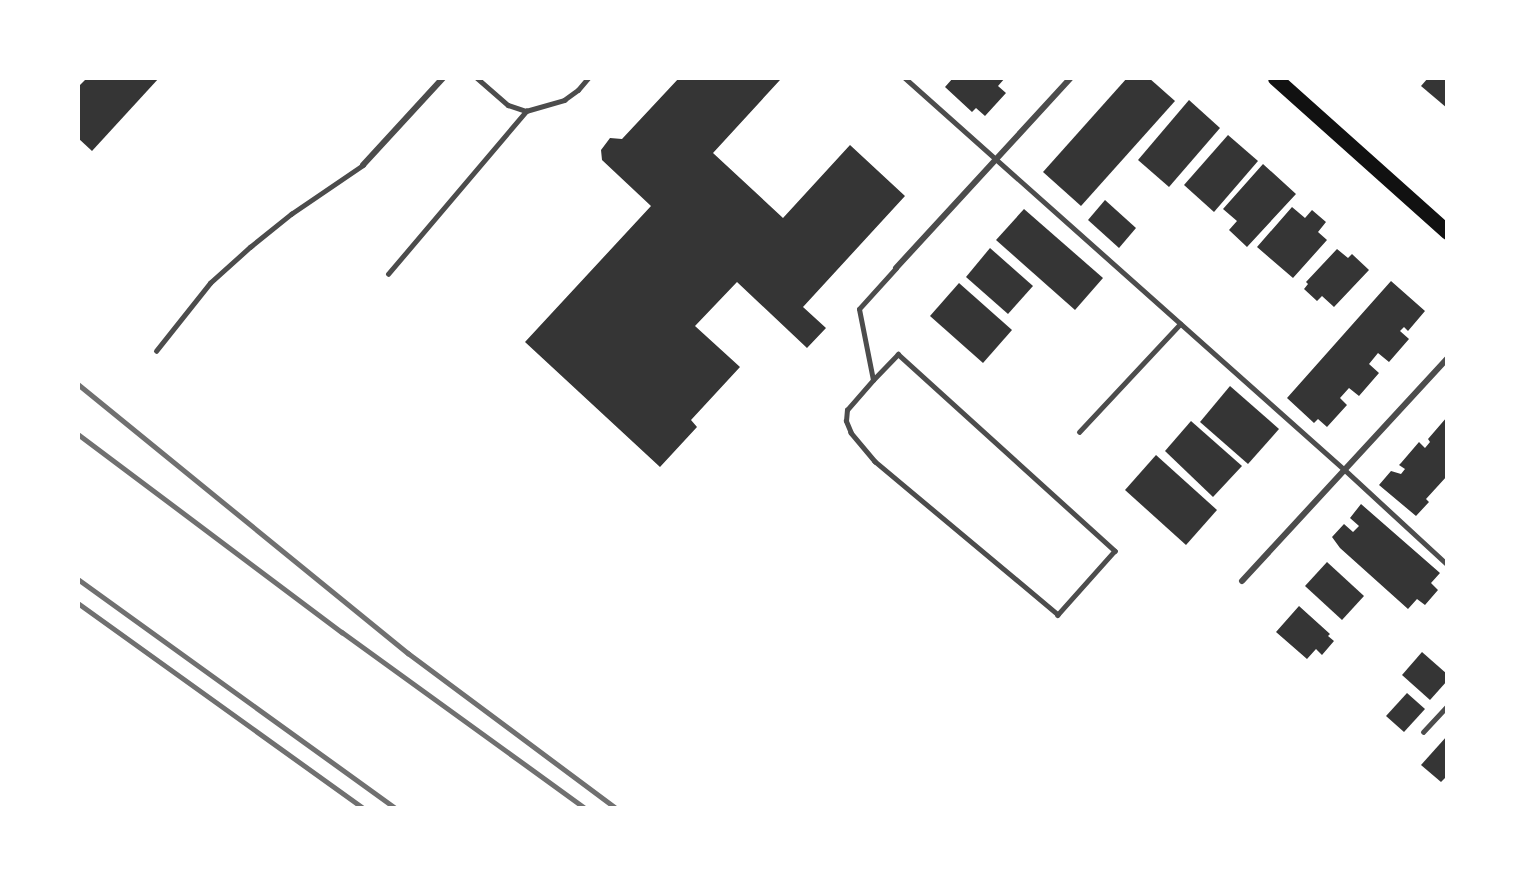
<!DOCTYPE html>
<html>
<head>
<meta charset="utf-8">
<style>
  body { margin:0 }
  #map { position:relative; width:1525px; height:886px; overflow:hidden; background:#fff; font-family:Lato,sans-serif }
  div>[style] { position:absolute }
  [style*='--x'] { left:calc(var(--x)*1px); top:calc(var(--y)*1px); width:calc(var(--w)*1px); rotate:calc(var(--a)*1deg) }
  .building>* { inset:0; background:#353535 }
  .service>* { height:4.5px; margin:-2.25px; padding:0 2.25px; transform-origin:2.25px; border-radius:2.25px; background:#4c4c4c }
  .minor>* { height:6px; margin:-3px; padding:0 3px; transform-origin:3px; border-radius:3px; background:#4c4c4c }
  .primary>* { height:15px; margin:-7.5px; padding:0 7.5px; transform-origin:7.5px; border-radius:7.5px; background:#111 }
  .rail>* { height:4.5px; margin:-2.25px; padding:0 2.25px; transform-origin:2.25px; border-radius:2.25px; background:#707070 }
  span { translate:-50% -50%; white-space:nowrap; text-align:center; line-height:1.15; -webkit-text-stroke:6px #fff; paint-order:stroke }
  .frame { position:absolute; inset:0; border:80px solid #fff; pointer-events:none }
</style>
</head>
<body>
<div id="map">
  <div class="building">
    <div style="clip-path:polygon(87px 78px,159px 78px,92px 151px,78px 138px,78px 87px)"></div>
    <div style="clip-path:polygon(679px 78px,780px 80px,713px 153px,783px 218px,850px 145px,905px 196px,803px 307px,826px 328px,807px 348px,737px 282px,695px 326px,740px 367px,691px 420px,697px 427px,660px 467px,525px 342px,651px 206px,602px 160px,601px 150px,610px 138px,622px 139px)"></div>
    <div style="clip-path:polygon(953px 78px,1005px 78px,998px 86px,1006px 93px,985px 116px,976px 108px,972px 112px,945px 87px)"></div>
    <div style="clip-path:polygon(1127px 78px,1149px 78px,1175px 101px,1081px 206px,1043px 172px)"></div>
    <div style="clip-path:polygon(1428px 78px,1447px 78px,1447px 108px,1421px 86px)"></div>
    <div style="clip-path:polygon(1189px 100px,1220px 128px,1169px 187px,1138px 160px)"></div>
    <div style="clip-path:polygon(1228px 135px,1258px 161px,1214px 212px,1184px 185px)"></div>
    <div style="clip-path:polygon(1263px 164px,1296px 194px,1247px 247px,1229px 230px,1237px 221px,1223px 209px)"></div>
    <div style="clip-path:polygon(1105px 200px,1136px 228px,1119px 248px,1088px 220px)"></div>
    <div style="clip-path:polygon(1292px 207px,1305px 218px,1312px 210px,1326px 222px,1318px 232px,1327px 240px,1293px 278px,1257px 247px)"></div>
    <div style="clip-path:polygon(1024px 209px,1103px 278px,1075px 310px,996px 240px)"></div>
    <div style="clip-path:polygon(990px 248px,1033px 286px,1008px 314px,966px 277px)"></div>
    <div style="clip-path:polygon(1337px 249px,1348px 258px,1352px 254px,1369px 270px,1334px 307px,1322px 296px,1317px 301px,1304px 289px,1308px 284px,1306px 282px)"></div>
    <div style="clip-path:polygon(1391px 281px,1425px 311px,1408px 331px,1404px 327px,1400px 331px,1409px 339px,1389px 362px,1378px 353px,1369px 364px,1379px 373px,1359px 396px,1349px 388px,1340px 398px,1347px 405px,1327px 427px,1318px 419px,1314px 423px,1287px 398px)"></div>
    <div style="clip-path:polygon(959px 283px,1012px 330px,983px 363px,930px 316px)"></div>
    <div style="clip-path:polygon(1230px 386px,1279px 429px,1248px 464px,1200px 422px)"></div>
    <div style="clip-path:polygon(1447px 417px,1447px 476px,1426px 499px,1429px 502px,1416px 516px,1379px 485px,1391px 471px,1401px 474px,1405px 469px,1399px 465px,1401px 463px,1419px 442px,1425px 448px,1430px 442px,1428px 439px)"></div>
    <div style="clip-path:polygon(1191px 421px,1242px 466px,1213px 497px,1165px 451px)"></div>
    <div style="clip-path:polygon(1156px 455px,1217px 510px,1186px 545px,1125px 490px)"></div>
    <div style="clip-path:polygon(1361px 504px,1440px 573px,1431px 583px,1438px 590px,1425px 605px,1417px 599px,1408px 609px,1340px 548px,1332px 537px,1344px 524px,1353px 532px,1359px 526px,1350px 518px)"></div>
    <div style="clip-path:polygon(1327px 562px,1364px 596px,1342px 620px,1305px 586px)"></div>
    <div style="clip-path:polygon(1299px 606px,1330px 634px,1328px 636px,1334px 641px,1322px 655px,1316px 649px,1307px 659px,1276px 632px)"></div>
    <div style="clip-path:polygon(1422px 652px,1447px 674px,1447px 681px,1430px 700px,1402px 675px)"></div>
    <div style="clip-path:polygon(1407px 693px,1425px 709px,1404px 732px,1386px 716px)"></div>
    <div style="clip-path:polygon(1447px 736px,1447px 776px,1441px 782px,1421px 765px)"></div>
  </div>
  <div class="service">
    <div style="--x:477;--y:78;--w:41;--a:41.1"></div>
    <div style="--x:508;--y:105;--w:19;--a:18"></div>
    <div style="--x:526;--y:111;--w:40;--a:-16"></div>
    <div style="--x:564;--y:100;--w:17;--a:-36"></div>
    <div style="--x:578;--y:90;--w:16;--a:-50"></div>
    <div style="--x:905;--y:78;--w:589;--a:41.7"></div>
    <div style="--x:1345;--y:470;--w:139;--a:42.7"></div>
    <div style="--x:388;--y:274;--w:214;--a:-49.7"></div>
    <div style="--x:156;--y:351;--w:87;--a:-51.5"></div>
    <div style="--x:210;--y:283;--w:54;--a:-42"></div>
    <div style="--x:250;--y:247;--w:53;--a:-38.8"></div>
    <div style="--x:291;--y:214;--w:87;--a:-34.2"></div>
    <div style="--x:873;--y:380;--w:36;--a:-46"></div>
    <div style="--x:898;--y:354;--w:293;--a:42.2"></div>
    <div style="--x:1115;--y:551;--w:86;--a:131.7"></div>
    <div style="--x:1058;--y:615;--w:239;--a:-140.1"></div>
    <div style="--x:875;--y:462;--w:38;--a:-130"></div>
    <div style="--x:851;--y:433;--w:13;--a:-113"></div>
    <div style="--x:846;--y:421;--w:11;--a:-85"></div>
    <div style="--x:847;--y:410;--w:40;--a:-49"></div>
    <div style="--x:873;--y:380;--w:72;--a:-101.2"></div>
    <div style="--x:859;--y:309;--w:55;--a:-47.9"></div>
    <div style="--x:1079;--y:432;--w:148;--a:-46.9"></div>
    <div style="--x:1423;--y:732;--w:35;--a:-47"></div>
  </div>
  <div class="minor">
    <div style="--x:363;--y:165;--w:118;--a:-47.4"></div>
    <div style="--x:896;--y:268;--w:258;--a:-47.4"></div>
    <div style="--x:1242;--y:581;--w:302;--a:-47.3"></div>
  </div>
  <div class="primary">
    <div style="--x:1275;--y:78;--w:231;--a:41.8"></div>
  </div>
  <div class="rail">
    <div style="--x:78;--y:384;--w:426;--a:39.2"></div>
    <div style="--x:408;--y:653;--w:259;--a:36.7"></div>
    <div style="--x:78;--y:434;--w:330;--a:36.9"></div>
    <div style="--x:342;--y:632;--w:300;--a:35.9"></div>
    <div style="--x:78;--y:579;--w:391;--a:35.8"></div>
    <div style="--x:78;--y:603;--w:351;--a:35.7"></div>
  </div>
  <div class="frame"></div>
</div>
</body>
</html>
